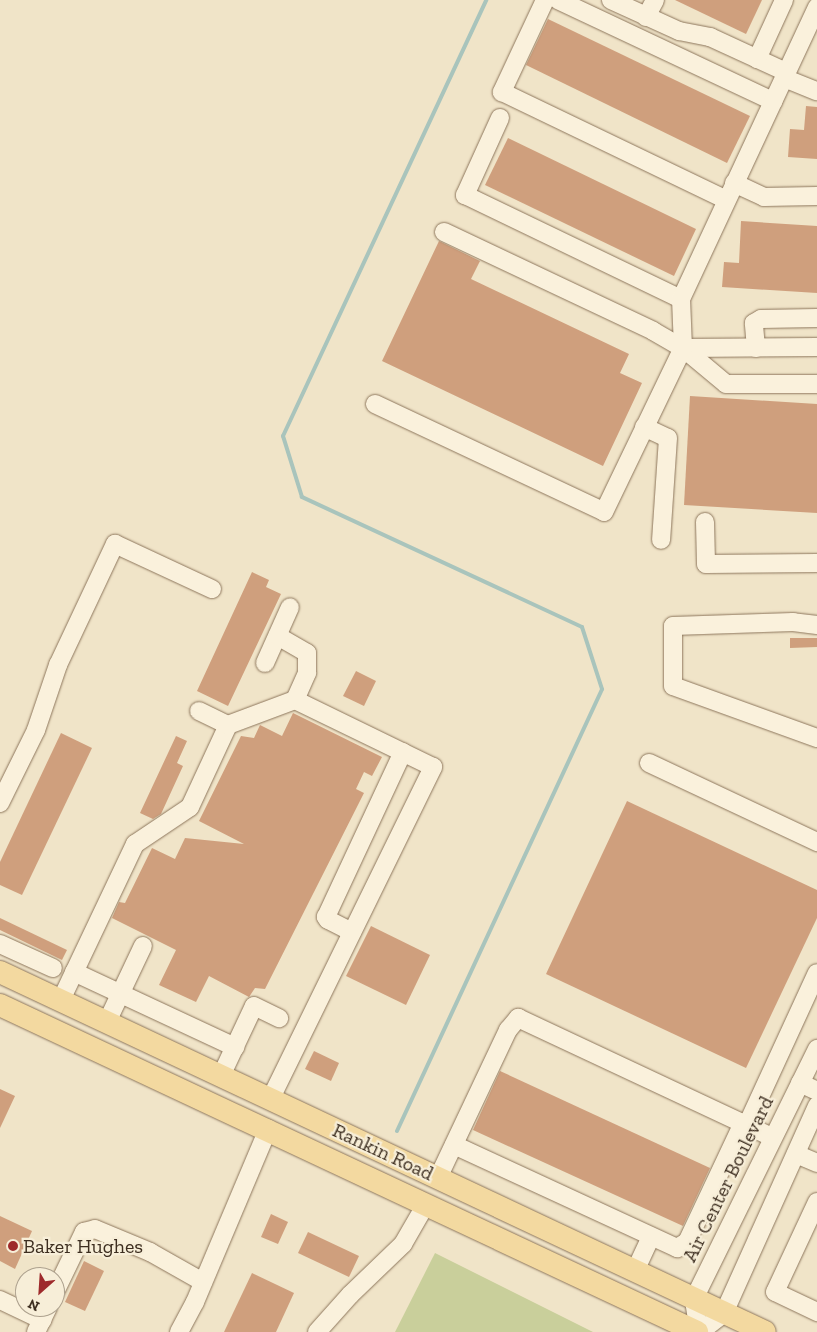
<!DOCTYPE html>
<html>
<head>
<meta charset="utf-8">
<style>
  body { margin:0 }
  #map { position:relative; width:817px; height:1332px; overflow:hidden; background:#f0e4c8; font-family:"Zilla Slab",serif }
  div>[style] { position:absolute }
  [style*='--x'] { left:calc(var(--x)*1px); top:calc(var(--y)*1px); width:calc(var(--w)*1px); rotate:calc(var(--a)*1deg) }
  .green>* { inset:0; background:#c9cf9b }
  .stream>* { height:4px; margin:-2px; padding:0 2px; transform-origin:2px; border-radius:2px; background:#a9c4bc }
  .building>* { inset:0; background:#cf9f7d }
  .roads { filter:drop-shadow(0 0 1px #8d765c) drop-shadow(0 0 1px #8d765c) }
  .minor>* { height:18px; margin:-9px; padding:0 9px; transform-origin:9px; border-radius:9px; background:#faf1dc }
  .major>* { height:22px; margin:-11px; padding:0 11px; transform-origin:11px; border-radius:11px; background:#f3d9a0 }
  .dots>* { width:14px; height:14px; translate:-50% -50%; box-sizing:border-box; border:2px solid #f7eed8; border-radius:50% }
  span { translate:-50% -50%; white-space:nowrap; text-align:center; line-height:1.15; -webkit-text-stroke:4.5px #f7eed8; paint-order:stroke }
  .street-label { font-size:20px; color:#3d2e20 }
  .poi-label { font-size:20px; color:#3d2e20 }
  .left { translate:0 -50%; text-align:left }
  .north { position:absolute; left:15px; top:1267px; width:50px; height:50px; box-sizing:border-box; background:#f7eed8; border:1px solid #ada18e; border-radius:50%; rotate:206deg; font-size:14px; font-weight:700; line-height:20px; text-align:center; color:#3d2e20 }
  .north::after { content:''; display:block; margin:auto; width:18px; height:22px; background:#9e2a2b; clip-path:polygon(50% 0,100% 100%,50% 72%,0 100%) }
</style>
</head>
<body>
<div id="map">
  <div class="green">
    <div style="clip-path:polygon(435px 1253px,593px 1332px,395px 1332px)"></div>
  </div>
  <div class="stream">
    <div style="--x:397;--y:1131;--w:487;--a:-65.1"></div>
    <div style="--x:602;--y:689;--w:65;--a:-107.9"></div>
    <div style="--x:582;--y:627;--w:309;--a:-155.1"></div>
    <div style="--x:302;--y:497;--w:64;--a:-107.3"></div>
    <div style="--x:283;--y:436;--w:481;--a:-65"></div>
  </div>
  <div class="building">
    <div style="clip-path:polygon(675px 0,762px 0,746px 34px)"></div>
    <div style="clip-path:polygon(548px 19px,750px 116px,727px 163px,526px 65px)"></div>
    <div style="clip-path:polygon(806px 106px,817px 107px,817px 159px,788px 157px,790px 129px,804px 130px)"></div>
    <div style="clip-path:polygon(508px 138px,696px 229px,674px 276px,485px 185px)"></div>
    <div style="clip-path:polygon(741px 221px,817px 226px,817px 293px,722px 287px,724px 262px,739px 263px)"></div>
    <div style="clip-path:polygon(439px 241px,480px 261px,471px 279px,629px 354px,620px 373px,642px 383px,603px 466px,382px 361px)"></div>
    <div style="clip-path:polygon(690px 396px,817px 404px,817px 513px,684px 505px)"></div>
    <div style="clip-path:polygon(252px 572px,269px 580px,266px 587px,281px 594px,228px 706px,197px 691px)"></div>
    <div style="clip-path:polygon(790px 638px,817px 638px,817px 647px,790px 648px)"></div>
    <div style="clip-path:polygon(356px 671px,376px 681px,364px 706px,343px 696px)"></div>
    <div style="clip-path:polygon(293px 713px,382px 757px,372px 776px,364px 772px,356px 789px,364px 793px,265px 989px,255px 988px,249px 997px,209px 976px,196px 1002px,159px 985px,176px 950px,112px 918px,119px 902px,125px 903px,152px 848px,175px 859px,185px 838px,244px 844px,199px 821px,241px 736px,254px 738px,260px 725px,282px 736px)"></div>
    <div style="clip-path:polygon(61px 733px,92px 748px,22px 895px,0 885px,0 862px)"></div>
    <div style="clip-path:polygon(176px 736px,187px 741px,177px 763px,183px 766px,161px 814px,153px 819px,140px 813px)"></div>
    <div style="clip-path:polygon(627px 801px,817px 890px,817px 918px,746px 1068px,546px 974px)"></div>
    <div style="clip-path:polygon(0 918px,67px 950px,62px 960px,0 930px)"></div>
    <div style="clip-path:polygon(371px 926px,430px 955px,406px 1005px,346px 976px)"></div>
    <div style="clip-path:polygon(314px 1051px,339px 1063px,331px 1081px,305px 1069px)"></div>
    <div style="clip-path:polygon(500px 1071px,710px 1168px,683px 1226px,473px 1130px)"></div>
    <div style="clip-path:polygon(0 1089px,15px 1096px,0 1128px)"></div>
    <div style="clip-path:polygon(271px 1214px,288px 1222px,278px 1244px,261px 1237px)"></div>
    <div style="clip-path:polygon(0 1216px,32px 1231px,15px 1269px,0 1261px)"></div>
    <div style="clip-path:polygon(308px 1232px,359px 1256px,349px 1277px,298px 1253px)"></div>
    <div style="clip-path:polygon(84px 1261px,104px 1271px,85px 1311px,65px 1302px)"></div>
    <div style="clip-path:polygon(252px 1273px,294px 1293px,276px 1332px,224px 1332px)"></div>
  </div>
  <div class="roads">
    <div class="minor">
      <div style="--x:545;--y:0;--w:102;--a:115.1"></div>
      <div style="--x:502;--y:92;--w:249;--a:25.7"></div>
      <div style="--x:558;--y:0;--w:238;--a:25.2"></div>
      <div style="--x:611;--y:0;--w:75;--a:24.5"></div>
      <div style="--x:679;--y:31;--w:32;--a:11"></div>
      <div style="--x:710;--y:37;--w:84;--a:24.7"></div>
      <div style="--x:646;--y:17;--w:19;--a:-62"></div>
      <div style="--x:757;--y:59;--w:65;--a:-65.4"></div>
      <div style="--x:784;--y:78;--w:35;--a:22"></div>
      <div style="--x:500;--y:118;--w:85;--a:114.4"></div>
      <div style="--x:465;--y:195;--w:240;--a:25.7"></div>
      <div style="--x:734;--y:183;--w:33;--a:25"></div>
      <div style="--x:764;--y:197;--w:53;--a:-1.1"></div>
      <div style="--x:444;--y:232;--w:231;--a:25.3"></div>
      <div style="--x:653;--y:331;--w:34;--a:30"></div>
      <div style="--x:683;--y:348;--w:56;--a:39.9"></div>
      <div style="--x:726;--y:384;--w:91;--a:0"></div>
      <div style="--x:683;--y:348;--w:134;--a:-0.4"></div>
      <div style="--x:756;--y:348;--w:25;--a:-95"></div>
      <div style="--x:754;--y:323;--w:8;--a:-30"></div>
      <div style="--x:761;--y:319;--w:56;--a:-1"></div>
      <div style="--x:375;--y:404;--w:253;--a:25.2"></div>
      <div style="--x:604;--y:512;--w:182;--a:-64.3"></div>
      <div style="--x:683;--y:348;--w:49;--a:-92.3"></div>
      <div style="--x:681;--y:299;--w:322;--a:-65"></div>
      <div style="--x:644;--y:427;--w:26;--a:25"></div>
      <div style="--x:668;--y:438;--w:102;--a:93.9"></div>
      <div style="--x:705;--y:522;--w:42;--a:88.6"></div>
      <div style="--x:706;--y:564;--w:111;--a:-0.5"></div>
      <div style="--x:817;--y:625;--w:24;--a:-173"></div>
      <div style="--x:793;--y:622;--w:120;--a:178.1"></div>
      <div style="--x:673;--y:626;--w:60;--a:90"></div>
      <div style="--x:673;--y:686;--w:153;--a:19.9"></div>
      <div style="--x:265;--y:663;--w:61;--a:-65.9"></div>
      <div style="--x:199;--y:711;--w:32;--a:26"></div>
      <div style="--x:649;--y:763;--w:186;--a:25.2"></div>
      <div style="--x:0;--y:803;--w:81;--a:-63.7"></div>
      <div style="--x:36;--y:730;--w:69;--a:-71.3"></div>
      <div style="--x:58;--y:665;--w:134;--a:-64.8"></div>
      <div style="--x:115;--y:544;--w:107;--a:24.9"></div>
      <div style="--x:352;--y:932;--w:27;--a:-153"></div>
      <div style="--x:328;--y:920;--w:4;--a:-124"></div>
      <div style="--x:326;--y:917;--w:182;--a:-65"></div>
      <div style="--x:0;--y:944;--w:58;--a:24.4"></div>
      <div style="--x:74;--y:972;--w:178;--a:25"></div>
      <div style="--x:61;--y:1000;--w:173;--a:-64.6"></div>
      <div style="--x:135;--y:844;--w:66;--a:-33.9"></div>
      <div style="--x:190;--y:807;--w:90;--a:-65.1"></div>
      <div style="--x:228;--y:725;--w:72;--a:-20.5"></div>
      <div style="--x:295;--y:700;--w:30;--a:-66"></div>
      <div style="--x:307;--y:673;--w:20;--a:-90"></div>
      <div style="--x:307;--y:653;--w:34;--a:-150"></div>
      <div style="--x:107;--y:1022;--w:84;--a:-64.7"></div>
      <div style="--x:221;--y:1076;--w:77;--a:-64.8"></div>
      <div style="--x:254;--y:1006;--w:28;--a:26"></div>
      <div style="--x:800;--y:1083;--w:19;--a:25"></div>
      <div style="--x:270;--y:1100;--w:371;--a:-63.9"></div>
      <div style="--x:433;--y:767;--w:153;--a:-154.1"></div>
      <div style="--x:747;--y:1125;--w:167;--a:-65.3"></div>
      <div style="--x:454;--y:1145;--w:246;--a:24.8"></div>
      <div style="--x:677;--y:1248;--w:12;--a:-31"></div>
      <div style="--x:687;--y:1242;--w:132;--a:-64.8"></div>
      <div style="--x:796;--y:1154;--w:23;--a:23"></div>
      <div style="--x:438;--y:1178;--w:164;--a:-64.7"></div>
      <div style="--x:508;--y:1030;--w:16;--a:-50"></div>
      <div style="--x:518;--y:1018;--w:280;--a:25.1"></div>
      <div style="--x:817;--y:1202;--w:99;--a:115"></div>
      <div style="--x:775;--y:1292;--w:47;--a:25.5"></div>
      <div style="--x:635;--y:1271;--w:38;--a:-65"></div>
      <div style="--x:55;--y:1292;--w:67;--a:-64.2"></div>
      <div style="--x:84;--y:1232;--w:11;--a:-15"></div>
      <div style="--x:95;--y:1229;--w:60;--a:22.7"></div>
      <div style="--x:150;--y:1252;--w:61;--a:29.5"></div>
      <div style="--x:0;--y:1300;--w:47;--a:25.5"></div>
      <div style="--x:36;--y:1332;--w:28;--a:-64"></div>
      <div style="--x:179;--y:1332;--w:34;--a:-62"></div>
      <div style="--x:195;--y:1302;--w:188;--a:-67.1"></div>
      <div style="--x:317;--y:1332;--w:50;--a:-48.3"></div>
      <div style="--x:350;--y:1295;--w:74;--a:-43.9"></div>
      <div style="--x:403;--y:1244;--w:46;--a:-60.1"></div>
      <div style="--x:699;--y:1332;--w:33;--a:-99"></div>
      <div style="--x:694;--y:1299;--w:279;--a:-63.8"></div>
      <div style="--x:700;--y:1332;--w:31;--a:-38"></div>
      <div style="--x:724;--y:1313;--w:227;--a:-65.8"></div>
    </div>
    <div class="major">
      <div style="--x:0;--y:972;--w:845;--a:25.2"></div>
      <div style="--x:0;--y:1005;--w:770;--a:25.13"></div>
    </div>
  </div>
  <div class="dots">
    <div style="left:13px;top:1246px;background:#9e2a2b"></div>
  </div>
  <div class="street-label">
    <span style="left:383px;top:1152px;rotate:25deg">Rankin Road</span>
    <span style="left:728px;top:1179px;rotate:-64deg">Air Center Boulevard</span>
  </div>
  <div class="poi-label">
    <span class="left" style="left:23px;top:1246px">Baker Hughes</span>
  </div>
  <div class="north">N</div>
</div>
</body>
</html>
